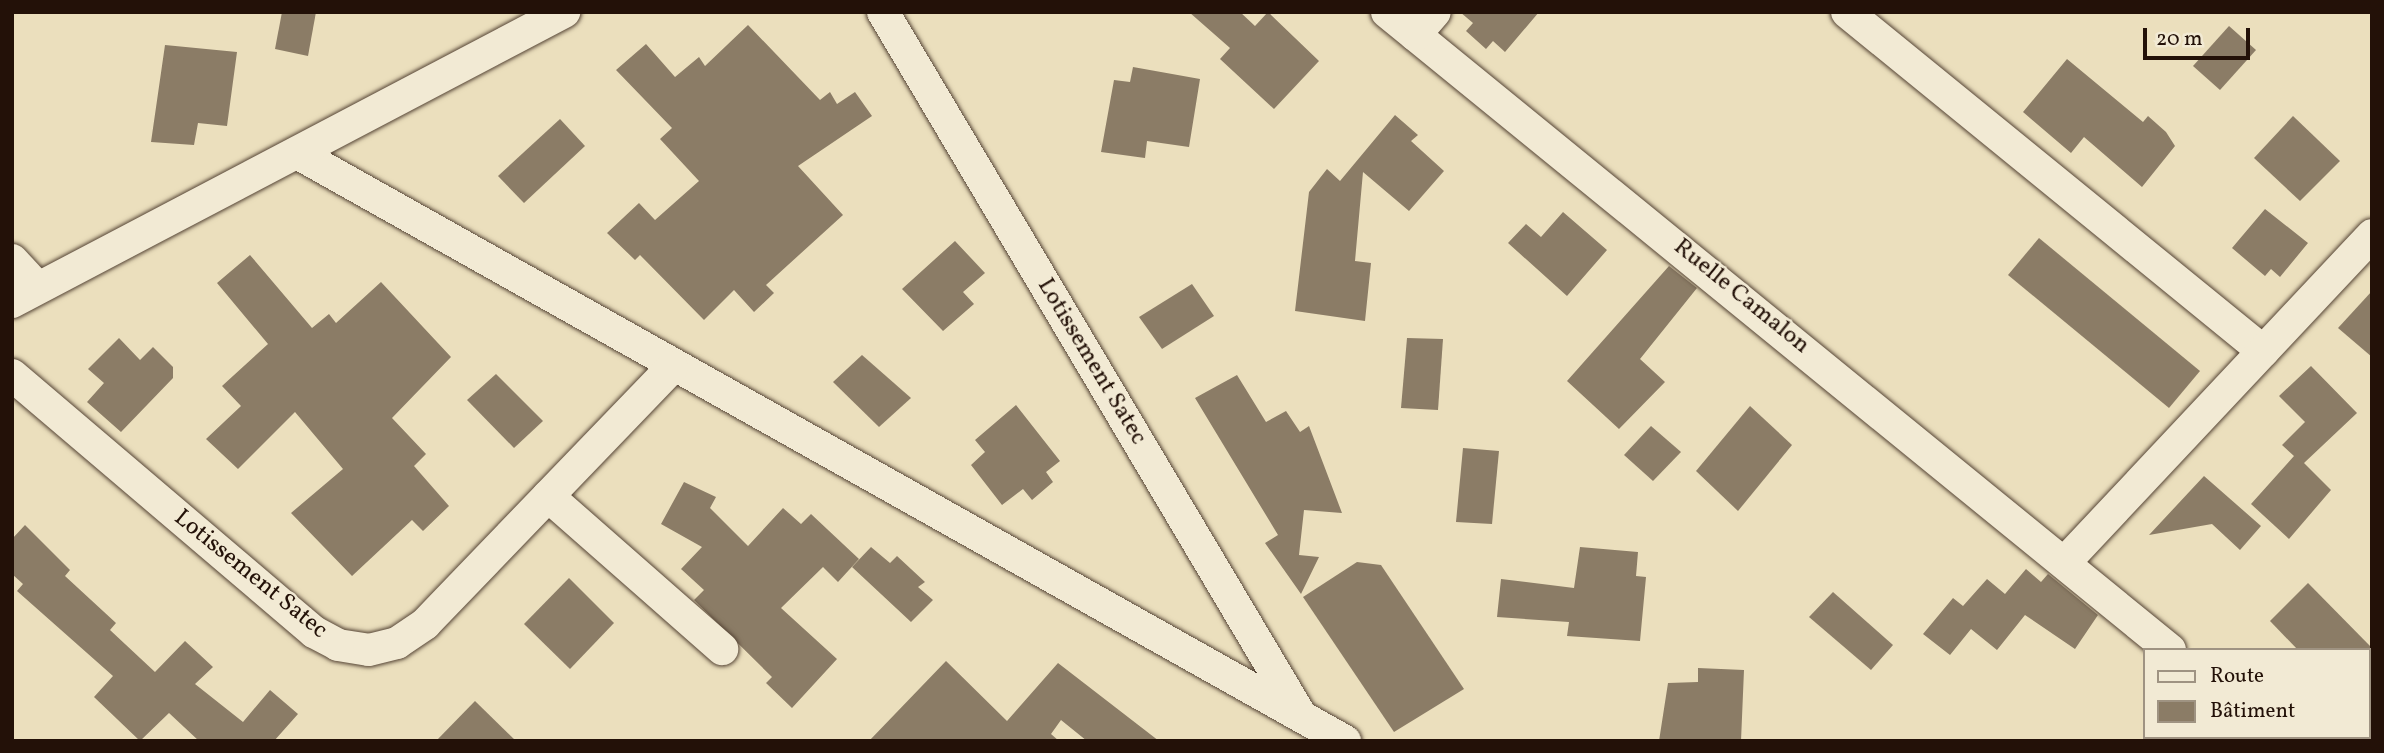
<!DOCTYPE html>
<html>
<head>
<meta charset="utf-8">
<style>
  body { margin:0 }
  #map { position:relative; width:2384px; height:753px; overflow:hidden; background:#ebdfbd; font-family:Vollkorn,serif }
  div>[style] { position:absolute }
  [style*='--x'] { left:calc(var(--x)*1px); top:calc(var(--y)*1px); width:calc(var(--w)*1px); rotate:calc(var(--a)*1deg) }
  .building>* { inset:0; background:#8b7c66 }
  .roads { filter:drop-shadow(0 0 2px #554435) drop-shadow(0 0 2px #554435) }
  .street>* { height:32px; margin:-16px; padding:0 16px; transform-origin:16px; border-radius:16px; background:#f2ead4 }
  span { translate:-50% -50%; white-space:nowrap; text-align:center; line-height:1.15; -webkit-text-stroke:5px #f2ead4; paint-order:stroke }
  .street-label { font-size:24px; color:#231108 }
  .frame { position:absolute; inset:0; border:14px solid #231108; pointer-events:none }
  .legend { position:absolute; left:2143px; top:648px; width:228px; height:91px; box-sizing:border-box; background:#f2ead4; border:2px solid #9f9382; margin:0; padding:9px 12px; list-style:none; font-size:21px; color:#231108 }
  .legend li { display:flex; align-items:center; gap:14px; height:35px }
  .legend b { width:35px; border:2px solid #9f9382 }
  .scale { position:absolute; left:2143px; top:28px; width:107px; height:32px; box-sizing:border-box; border:4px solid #231108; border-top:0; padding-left:9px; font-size:21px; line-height:24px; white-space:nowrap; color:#231108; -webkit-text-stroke:5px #f2ead4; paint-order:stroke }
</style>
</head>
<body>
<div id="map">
  <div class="building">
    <div style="clip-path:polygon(282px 12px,316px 12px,308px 56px,275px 49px)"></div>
    <div style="clip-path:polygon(1189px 12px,1240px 12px,1255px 26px,1268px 12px,1319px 61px,1274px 109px,1220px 59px,1230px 48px)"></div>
    <div style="clip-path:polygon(1460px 12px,1539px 12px,1505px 52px,1493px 41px,1486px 49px,1466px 31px,1473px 23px)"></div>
    <div style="clip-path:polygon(748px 25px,820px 100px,830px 92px,837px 104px,855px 92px,872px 116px,798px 166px,843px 215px,766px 285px,774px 293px,754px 312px,734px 290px,704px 320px,640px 255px,635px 260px,607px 233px,639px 203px,655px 220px,699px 181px,660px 139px,672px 128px,616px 70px,646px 44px,675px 77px,699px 57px,705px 66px)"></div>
    <div style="clip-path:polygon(2229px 26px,2256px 50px,2220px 90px,2193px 66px)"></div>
    <div style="clip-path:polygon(165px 45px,237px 52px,227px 126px,198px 123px,194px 145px,151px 142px)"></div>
    <div style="clip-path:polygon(2067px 59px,2143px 122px,2148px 116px,2166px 132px,2175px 146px,2142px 187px,2084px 137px,2071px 153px,2023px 112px)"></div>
    <div style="clip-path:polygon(1133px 67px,1200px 79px,1189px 147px,1147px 141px,1145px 158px,1101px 152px,1114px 80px,1130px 82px)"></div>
    <div style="clip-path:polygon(1395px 115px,1418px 135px,1411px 141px,1444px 171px,1409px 211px,1363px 172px,1355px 261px,1371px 263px,1365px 321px,1295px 311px,1309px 192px,1327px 169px,1340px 181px)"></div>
    <div style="clip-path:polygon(2293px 116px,2340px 161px,2300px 201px,2254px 158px)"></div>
    <div style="clip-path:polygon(560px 119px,585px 146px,524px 203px,498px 176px)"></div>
    <div style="clip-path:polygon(2265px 209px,2308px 243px,2280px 277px,2271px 269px,2265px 276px,2232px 248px)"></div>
    <div style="clip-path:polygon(1563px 212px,1607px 250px,1567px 296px,1508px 243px,1526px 224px,1541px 237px)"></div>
    <div style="clip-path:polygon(2039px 238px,2200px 371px,2169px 408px,2008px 275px)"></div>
    <div style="clip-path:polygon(955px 241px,985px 273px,963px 292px,974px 304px,943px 331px,902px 289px)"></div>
    <div style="clip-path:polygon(250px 255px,312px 328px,329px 314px,336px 323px,381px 282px,451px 357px,392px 418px,426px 454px,414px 466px,449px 506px,423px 531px,412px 520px,352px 576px,291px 513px,343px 469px,295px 412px,238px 469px,206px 439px,241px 406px,222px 386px,268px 344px,217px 283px)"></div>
    <div style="clip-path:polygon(1669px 266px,1697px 288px,1640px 359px,1665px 382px,1619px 429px,1567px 381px)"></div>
    <div style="clip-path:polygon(1192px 284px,1214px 316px,1162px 349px,1139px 317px)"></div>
    <div style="clip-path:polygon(2372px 291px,2372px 357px,2338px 328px)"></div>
    <div style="clip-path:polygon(119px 338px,140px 360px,153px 347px,173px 367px,173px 378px,121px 432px,87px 402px,104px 383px,88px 369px)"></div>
    <div style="clip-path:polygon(1407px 338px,1443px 339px,1438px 410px,1401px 408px)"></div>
    <div style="clip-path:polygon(862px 355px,911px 398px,879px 427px,833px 382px)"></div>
    <div style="clip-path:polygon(2311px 366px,2357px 413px,2304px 463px,2331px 490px,2289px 539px,2251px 504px,2294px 456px,2282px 445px,2305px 422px,2279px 396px)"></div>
    <div style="clip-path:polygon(496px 374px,543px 421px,514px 448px,467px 400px)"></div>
    <div style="clip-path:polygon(1237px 375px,1266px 422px,1286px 411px,1300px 432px,1309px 426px,1342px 513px,1304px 510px,1299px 555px,1319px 557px,1301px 594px,1265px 543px,1278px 535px,1195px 398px)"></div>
    <div style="clip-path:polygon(1016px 405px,1060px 461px,1046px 472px,1053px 482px,1032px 500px,1023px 489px,1002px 505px,971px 465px,985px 452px,975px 440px)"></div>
    <div style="clip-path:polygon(1750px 406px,1792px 445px,1738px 511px,1696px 471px)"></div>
    <div style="clip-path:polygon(1651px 426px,1681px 452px,1653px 481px,1624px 455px)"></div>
    <div style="clip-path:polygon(1463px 448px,1499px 451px,1492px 524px,1456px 522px)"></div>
    <div style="clip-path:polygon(2204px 476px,2261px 526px,2240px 550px,2212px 524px,2149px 535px)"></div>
    <div style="clip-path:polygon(684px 482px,716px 497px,710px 508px,748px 546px,783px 508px,801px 524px,811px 514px,859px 559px,838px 582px,823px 567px,781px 608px,837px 659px,792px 708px,766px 683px,772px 677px,694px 600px,704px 590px,681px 569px,702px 547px,661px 524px)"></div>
    <div style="clip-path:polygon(25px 525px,70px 570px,65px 576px,116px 623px,110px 630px,155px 672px,185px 641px,213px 667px,195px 684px,243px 722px,270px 690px,298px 714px,274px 741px,199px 741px,169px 713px,140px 741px,94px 697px,113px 676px,17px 591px,23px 584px,12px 574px,12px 539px)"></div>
    <div style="clip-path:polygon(871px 547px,890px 563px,897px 556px,925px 582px,918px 587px,933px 600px,911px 622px,852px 567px)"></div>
    <div style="clip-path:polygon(1580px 547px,1638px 552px,1636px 576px,1646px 577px,1640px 641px,1567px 636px,1569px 622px,1497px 617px,1501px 579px,1574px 588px)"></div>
    <div style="clip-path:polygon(1357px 562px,1381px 565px,1464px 689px,1394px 732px,1303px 597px)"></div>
    <div style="clip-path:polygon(2026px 569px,2041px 582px,2048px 574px,2098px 615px,2075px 649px,2025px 615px,1997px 650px,1971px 629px,1950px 655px,1923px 634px,1953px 598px,1963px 606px,1987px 579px,2005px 594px)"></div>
    <div style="clip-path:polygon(569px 578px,614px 623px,570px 669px,524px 624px)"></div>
    <div style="clip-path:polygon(2308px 583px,2372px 648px,2372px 650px,2298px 650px,2270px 621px)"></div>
    <div style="clip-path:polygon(1833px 592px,1893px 645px,1871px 670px,1809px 617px)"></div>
    <div style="clip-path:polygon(946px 661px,1007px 721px,1058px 663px,1159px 741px,1087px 741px,1061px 720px,1051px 734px,1059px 741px,869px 741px)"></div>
    <div style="clip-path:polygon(1698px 668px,1744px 670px,1741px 741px,1659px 741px,1668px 683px,1698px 682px)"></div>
    <div style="clip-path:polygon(475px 701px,516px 741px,436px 741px)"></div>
  </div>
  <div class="roads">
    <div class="street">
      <div style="--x:883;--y:12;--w:813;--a:59.3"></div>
      <div style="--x:1387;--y:12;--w:1010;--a:39.17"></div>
      <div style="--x:1847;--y:12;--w:537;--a:39.18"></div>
      <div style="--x:1415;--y:35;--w:30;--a:-49"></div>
      <div style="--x:297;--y:153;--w:1202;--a:29.3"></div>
      <div style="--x:12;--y:260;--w:34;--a:47"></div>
      <div style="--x:12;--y:302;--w:624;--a:-27.72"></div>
      <div style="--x:12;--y:375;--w:397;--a:40.4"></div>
      <div style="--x:314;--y:632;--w:27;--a:28"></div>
      <div style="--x:338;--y:645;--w:31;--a:9"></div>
      <div style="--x:369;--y:650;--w:29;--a:-14"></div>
      <div style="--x:397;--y:643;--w:34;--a:-34"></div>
      <div style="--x:425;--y:624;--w:356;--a:-46.1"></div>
      <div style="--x:548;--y:496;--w:232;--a:41.3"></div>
      <div style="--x:2067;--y:560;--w:446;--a:-46.8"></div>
      <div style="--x:2270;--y:737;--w:6;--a:45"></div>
    </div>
  </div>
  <div class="street-label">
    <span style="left:1741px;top:297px;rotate:39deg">Ruelle Camalon</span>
    <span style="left:1091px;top:362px;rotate:59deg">Lotissement Satec</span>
    <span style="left:250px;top:575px;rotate:39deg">Lotissement Satec</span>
  </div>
  <div class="frame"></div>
  <ul class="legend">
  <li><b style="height:9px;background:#f2ead4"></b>Route</li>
  <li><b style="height:19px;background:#8b7c66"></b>Bâtiment</li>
  </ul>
  <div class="scale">20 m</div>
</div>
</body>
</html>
